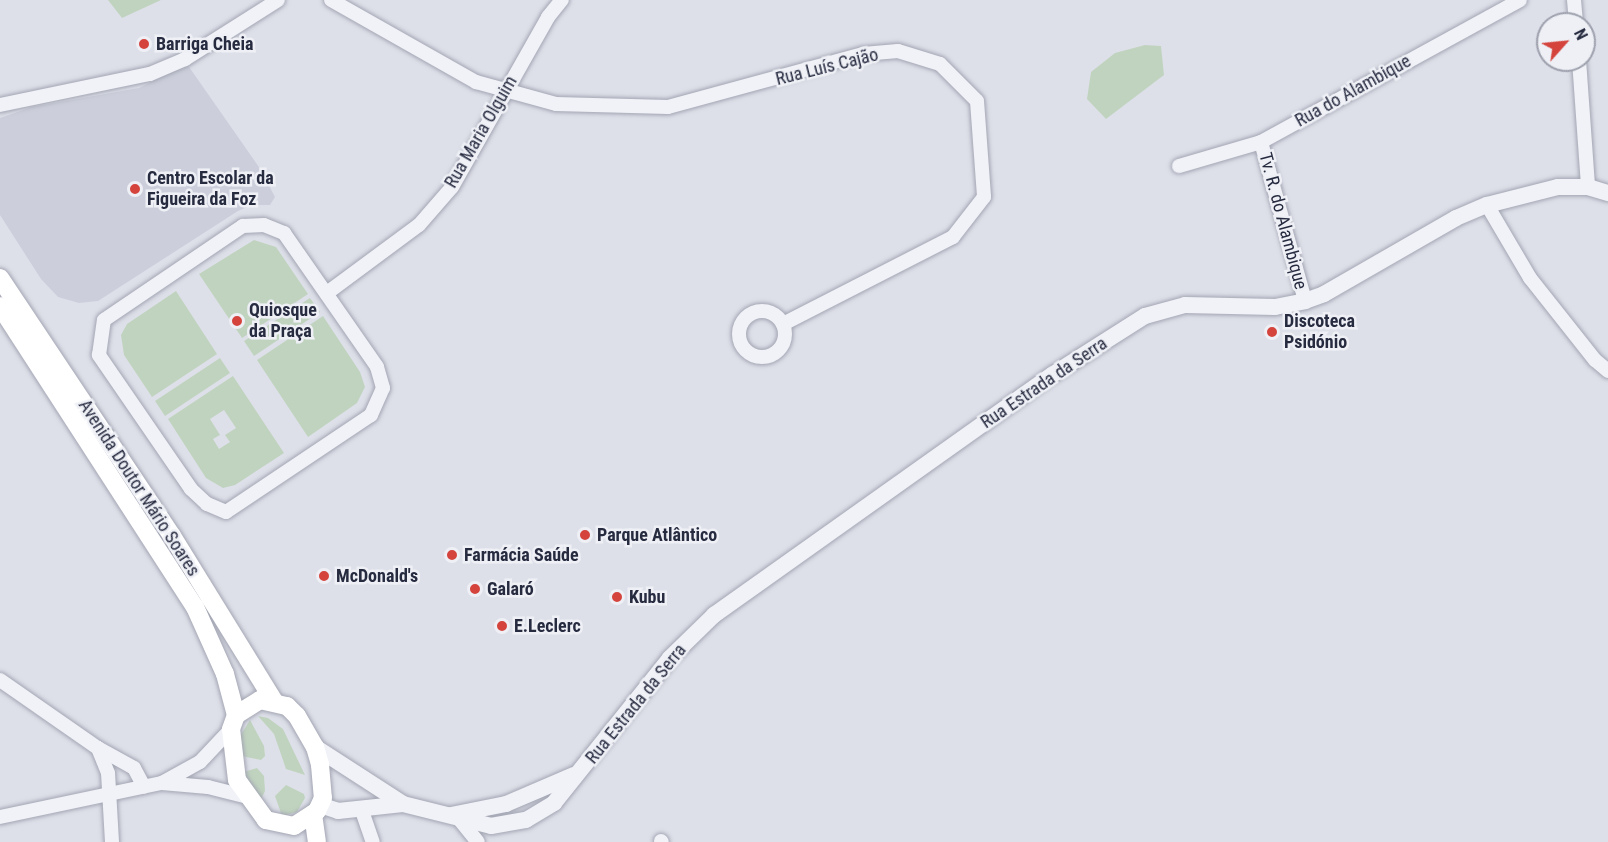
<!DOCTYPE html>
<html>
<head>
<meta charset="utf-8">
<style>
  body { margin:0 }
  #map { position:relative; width:1608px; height:842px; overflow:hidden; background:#dee0e9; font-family:"Roboto Condensed",sans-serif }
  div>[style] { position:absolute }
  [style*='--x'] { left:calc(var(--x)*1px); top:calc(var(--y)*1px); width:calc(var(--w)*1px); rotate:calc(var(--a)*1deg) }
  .built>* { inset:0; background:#cccfdb }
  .green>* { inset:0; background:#c0d3bf }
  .roads { filter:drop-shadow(0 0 2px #a3a6b3) drop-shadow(0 0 2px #a3a6b3) }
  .minor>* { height:14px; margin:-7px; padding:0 7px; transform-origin:7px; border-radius:7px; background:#f1f2f7 }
  .minor>.ring { margin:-7px; padding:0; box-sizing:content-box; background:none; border:14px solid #f1f2f7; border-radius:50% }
  .tertiary>* { height:16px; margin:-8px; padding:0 8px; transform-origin:8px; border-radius:8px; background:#f1f2f7 }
  .secondary>* { height:18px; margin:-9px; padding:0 9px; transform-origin:9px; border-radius:9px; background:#fff }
  .dots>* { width:16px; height:16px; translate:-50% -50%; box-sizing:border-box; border:3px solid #eef0f6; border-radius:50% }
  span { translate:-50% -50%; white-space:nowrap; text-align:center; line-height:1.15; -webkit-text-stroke:5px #eef0f6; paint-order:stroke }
  .poi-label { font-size:18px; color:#272b40; font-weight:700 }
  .left { translate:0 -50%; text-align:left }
  .street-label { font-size:18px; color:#272b40 }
  .north { position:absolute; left:1536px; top:12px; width:60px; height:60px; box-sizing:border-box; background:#eef0f6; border:2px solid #9ea1ad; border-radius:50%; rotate:63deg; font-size:16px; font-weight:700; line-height:24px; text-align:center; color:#272b40 }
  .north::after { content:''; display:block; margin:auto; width:21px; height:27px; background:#d4443d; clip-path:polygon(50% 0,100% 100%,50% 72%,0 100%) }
</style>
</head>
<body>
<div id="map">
  <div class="built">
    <div style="clip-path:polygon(187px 64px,261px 170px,275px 197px,270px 205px,252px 205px,238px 211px,98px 301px,79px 303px,58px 297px,41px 279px,0 215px,0 118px,32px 107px,139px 88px)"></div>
  </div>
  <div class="green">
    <div style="clip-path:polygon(108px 0,161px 0,122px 18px)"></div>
    <div style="clip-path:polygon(1145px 45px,1161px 46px,1164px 75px,1106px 119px,1087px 99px,1091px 72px,1115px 53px)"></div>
    <div style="clip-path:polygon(254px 240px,276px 247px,308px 294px,242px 338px,199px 274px)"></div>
    <div style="clip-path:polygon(176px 291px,217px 354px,152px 397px,124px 355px,121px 335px,127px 324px)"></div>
    <div style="clip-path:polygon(310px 298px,320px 312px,254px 356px,244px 341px)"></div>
    <div style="clip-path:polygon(323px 316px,360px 372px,365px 387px,357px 403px,308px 437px,257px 360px)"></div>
    <div style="clip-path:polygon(220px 358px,230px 373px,165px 416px,155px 401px)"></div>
    <div style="clip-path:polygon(evenodd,233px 376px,284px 453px,235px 485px,223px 488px,206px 478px,168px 419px,233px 376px,224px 410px,236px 428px,225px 435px,230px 442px,219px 449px,213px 439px,220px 435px,210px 419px,224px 410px)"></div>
    <div style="clip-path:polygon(258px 716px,268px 718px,283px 729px,305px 775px,286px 769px,274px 734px)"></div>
    <div style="clip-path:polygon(250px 720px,264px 746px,265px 756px,261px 760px,241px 756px,240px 736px)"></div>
    <div style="clip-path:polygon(257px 768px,264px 776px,265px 791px,260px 801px,244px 772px)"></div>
    <div style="clip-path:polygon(286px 785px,304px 794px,305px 798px,297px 812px,282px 816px,275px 796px)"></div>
  </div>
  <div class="roads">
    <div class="minor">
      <div style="--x:331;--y:0;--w:167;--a:29.5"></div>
      <div style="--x:476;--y:82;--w:83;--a:15.4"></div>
      <div style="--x:556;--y:104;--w:112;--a:1.5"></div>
      <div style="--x:668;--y:107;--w:202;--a:-15.2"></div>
      <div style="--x:863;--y:54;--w:35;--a:-5"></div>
      <div style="--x:898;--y:51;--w:44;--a:17.2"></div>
      <div style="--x:940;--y:64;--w:52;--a:45"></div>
      <div style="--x:977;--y:101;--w:96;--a:85.8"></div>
      <div style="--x:984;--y:197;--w:51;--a:127.8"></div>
      <div style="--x:953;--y:237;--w:191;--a:152.9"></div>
      <div style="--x:1574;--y:0;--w:24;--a:85"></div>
      <div style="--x:1579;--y:60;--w:127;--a:85.9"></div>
      <div style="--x:0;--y:105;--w:153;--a:-11.7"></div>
      <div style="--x:150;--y:74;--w:38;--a:-23"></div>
      <div style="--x:185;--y:59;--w:110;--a:-32.4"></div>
      <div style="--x:1261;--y:142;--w:165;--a:74.5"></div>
      <div style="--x:1179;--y:166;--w:85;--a:-16.3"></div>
      <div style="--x:1261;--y:142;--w:295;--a:-28.7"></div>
      <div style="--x:1487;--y:205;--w:85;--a:59.5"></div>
      <div style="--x:1530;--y:278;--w:105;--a:51.6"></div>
      <div style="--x:1595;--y:360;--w:17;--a:40"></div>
      <div style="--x:264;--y:225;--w:22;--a:22"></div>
      <div style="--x:284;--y:233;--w:163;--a:55.2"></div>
      <div style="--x:377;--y:367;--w:22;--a:74"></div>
      <div style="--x:383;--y:388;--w:30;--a:114"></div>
      <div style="--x:371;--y:415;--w:174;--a:146.2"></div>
      <div style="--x:226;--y:512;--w:21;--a:-157"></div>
      <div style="--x:207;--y:504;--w:22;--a:-137"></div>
      <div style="--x:191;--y:489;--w:163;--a:-124.5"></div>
      <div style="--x:99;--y:355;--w:35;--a:-82"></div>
      <div style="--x:104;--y:320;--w:168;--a:-34.1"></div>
      <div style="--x:243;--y:226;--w:21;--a:-3"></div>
      <div style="--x:327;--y:293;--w:114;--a:-36.5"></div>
      <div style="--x:419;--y:225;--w:50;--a:-49"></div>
      <div style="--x:452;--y:187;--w:195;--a:-60.5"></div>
      <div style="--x:548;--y:17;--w:22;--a:-51"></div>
      <div class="ring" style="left:739px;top:311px;width:32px;height:32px"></div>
      <div style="--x:0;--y:680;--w:119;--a:34.8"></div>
      <div style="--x:162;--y:783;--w:46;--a:5"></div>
      <div style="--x:208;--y:787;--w:38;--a:14"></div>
      <div style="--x:361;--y:808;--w:36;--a:71"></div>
      <div style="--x:0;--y:817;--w:166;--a:-11.9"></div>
      <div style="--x:162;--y:783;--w:43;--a:-28.9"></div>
      <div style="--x:200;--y:762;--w:45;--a:-46.8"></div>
      <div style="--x:460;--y:820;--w:28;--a:51"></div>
      <div style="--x:661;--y:841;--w:1;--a:45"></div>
      <div style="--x:112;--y:842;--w:69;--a:-93.3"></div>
      <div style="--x:108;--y:773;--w:27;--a:-112"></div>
      <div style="--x:98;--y:748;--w:41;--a:29.1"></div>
      <div style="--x:134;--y:768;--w:21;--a:62"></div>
    </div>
    <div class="tertiary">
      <div style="--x:315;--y:747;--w:105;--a:32.9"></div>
      <div style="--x:403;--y:804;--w:91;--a:14"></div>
      <div style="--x:491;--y:826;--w:36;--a:-10"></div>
      <div style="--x:526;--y:820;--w:33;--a:-31"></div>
      <div style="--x:554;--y:803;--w:186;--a:-51.3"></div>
      <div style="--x:670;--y:658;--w:62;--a:-44.3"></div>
      <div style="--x:714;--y:615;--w:415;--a:-35.4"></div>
      <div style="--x:1052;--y:375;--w:110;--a:-32.4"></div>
      <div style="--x:1145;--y:316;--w:41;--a:-15.4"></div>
      <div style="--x:1185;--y:305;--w:90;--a:1.3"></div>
      <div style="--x:1275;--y:307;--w:31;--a:-11"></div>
      <div style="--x:1305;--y:301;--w:20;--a:-20"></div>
      <div style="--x:1324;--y:294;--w:152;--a:-29.9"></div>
      <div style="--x:1456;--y:218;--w:34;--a:-23"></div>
      <div style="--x:1487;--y:205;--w:73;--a:-14.2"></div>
      <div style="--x:1558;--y:187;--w:30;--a:0"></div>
      <div style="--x:1588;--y:187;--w:21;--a:17"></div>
      <div style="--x:320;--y:805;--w:19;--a:18"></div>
      <div style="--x:338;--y:811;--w:65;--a:-6.1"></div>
      <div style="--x:451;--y:815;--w:56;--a:-11.3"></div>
      <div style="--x:506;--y:804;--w:74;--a:-23.1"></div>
    </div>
    <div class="secondary">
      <div style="--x:0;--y:278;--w:310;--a:56.3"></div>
      <div style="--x:172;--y:536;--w:194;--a:58.3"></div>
      <div style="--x:0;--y:306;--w:359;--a:57.1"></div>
      <div style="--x:195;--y:607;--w:73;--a:65.9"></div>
      <div style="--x:225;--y:674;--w:42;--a:75"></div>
      <div style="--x:260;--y:700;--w:28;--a:13"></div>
      <div style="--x:287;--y:706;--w:14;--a:45"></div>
      <div style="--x:297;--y:716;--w:36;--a:60"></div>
      <div style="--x:315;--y:747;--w:19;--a:74"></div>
      <div style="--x:320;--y:765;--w:33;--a:85"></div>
      <div style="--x:323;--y:798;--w:14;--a:115"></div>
      <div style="--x:317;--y:811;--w:27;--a:147"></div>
      <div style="--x:294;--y:826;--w:29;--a:-168"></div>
      <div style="--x:266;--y:820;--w:49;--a:-125.9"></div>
      <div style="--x:237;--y:780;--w:51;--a:-96.7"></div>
      <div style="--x:231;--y:729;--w:15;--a:-70"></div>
      <div style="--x:236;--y:715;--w:28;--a:-32"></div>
      <div style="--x:313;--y:814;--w:28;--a:82"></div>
    </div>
  </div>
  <div class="dots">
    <div style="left:144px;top:44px;background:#d4443d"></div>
    <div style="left:135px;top:189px;background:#d4443d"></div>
    <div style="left:237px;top:321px;background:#d4443d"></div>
    <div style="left:1272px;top:332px;background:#d4443d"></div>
    <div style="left:585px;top:535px;background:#d4443d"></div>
    <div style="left:452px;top:555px;background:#d4443d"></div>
    <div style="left:324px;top:576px;background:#d4443d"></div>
    <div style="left:475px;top:589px;background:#d4443d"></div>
    <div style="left:617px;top:597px;background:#d4443d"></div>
    <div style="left:502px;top:626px;background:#d4443d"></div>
  </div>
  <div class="poi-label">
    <span class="left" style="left:156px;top:44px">Barriga Cheia</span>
    <span class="left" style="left:147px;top:189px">Centro Escolar da<br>Figueira da Foz</span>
    <span class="left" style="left:249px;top:321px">Quiosque<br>da Praça</span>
    <span class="left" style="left:1284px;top:332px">Discoteca<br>Psidónio</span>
    <span class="left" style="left:597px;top:535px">Parque Atlântico</span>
    <span class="left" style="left:464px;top:555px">Farmácia Saúde</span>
    <span class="left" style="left:336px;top:576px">McDonald's</span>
    <span class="left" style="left:487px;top:589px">Galaró</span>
    <span class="left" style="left:629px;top:597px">Kubu</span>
    <span class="left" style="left:514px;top:626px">E.Leclerc</span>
  </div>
  <div class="street-label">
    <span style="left:827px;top:67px;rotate:-14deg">Rua Luís Cajão</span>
    <span style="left:1353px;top:91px;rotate:-29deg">Rua do Alambique</span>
    <span style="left:481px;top:132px;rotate:-60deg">Rua Maria Olguim</span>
    <span style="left:1283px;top:221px;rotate:75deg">Tv. R. do Alambique</span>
    <span style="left:1044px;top:383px;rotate:-34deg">Rua Estrada da Serra</span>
    <span style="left:139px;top:488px;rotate:57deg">Avenida Doutor Mário Soares</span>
    <span style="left:636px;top:704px;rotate:-51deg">Rua Estrada da Serra</span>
  </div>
  <div class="north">N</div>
</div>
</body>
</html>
